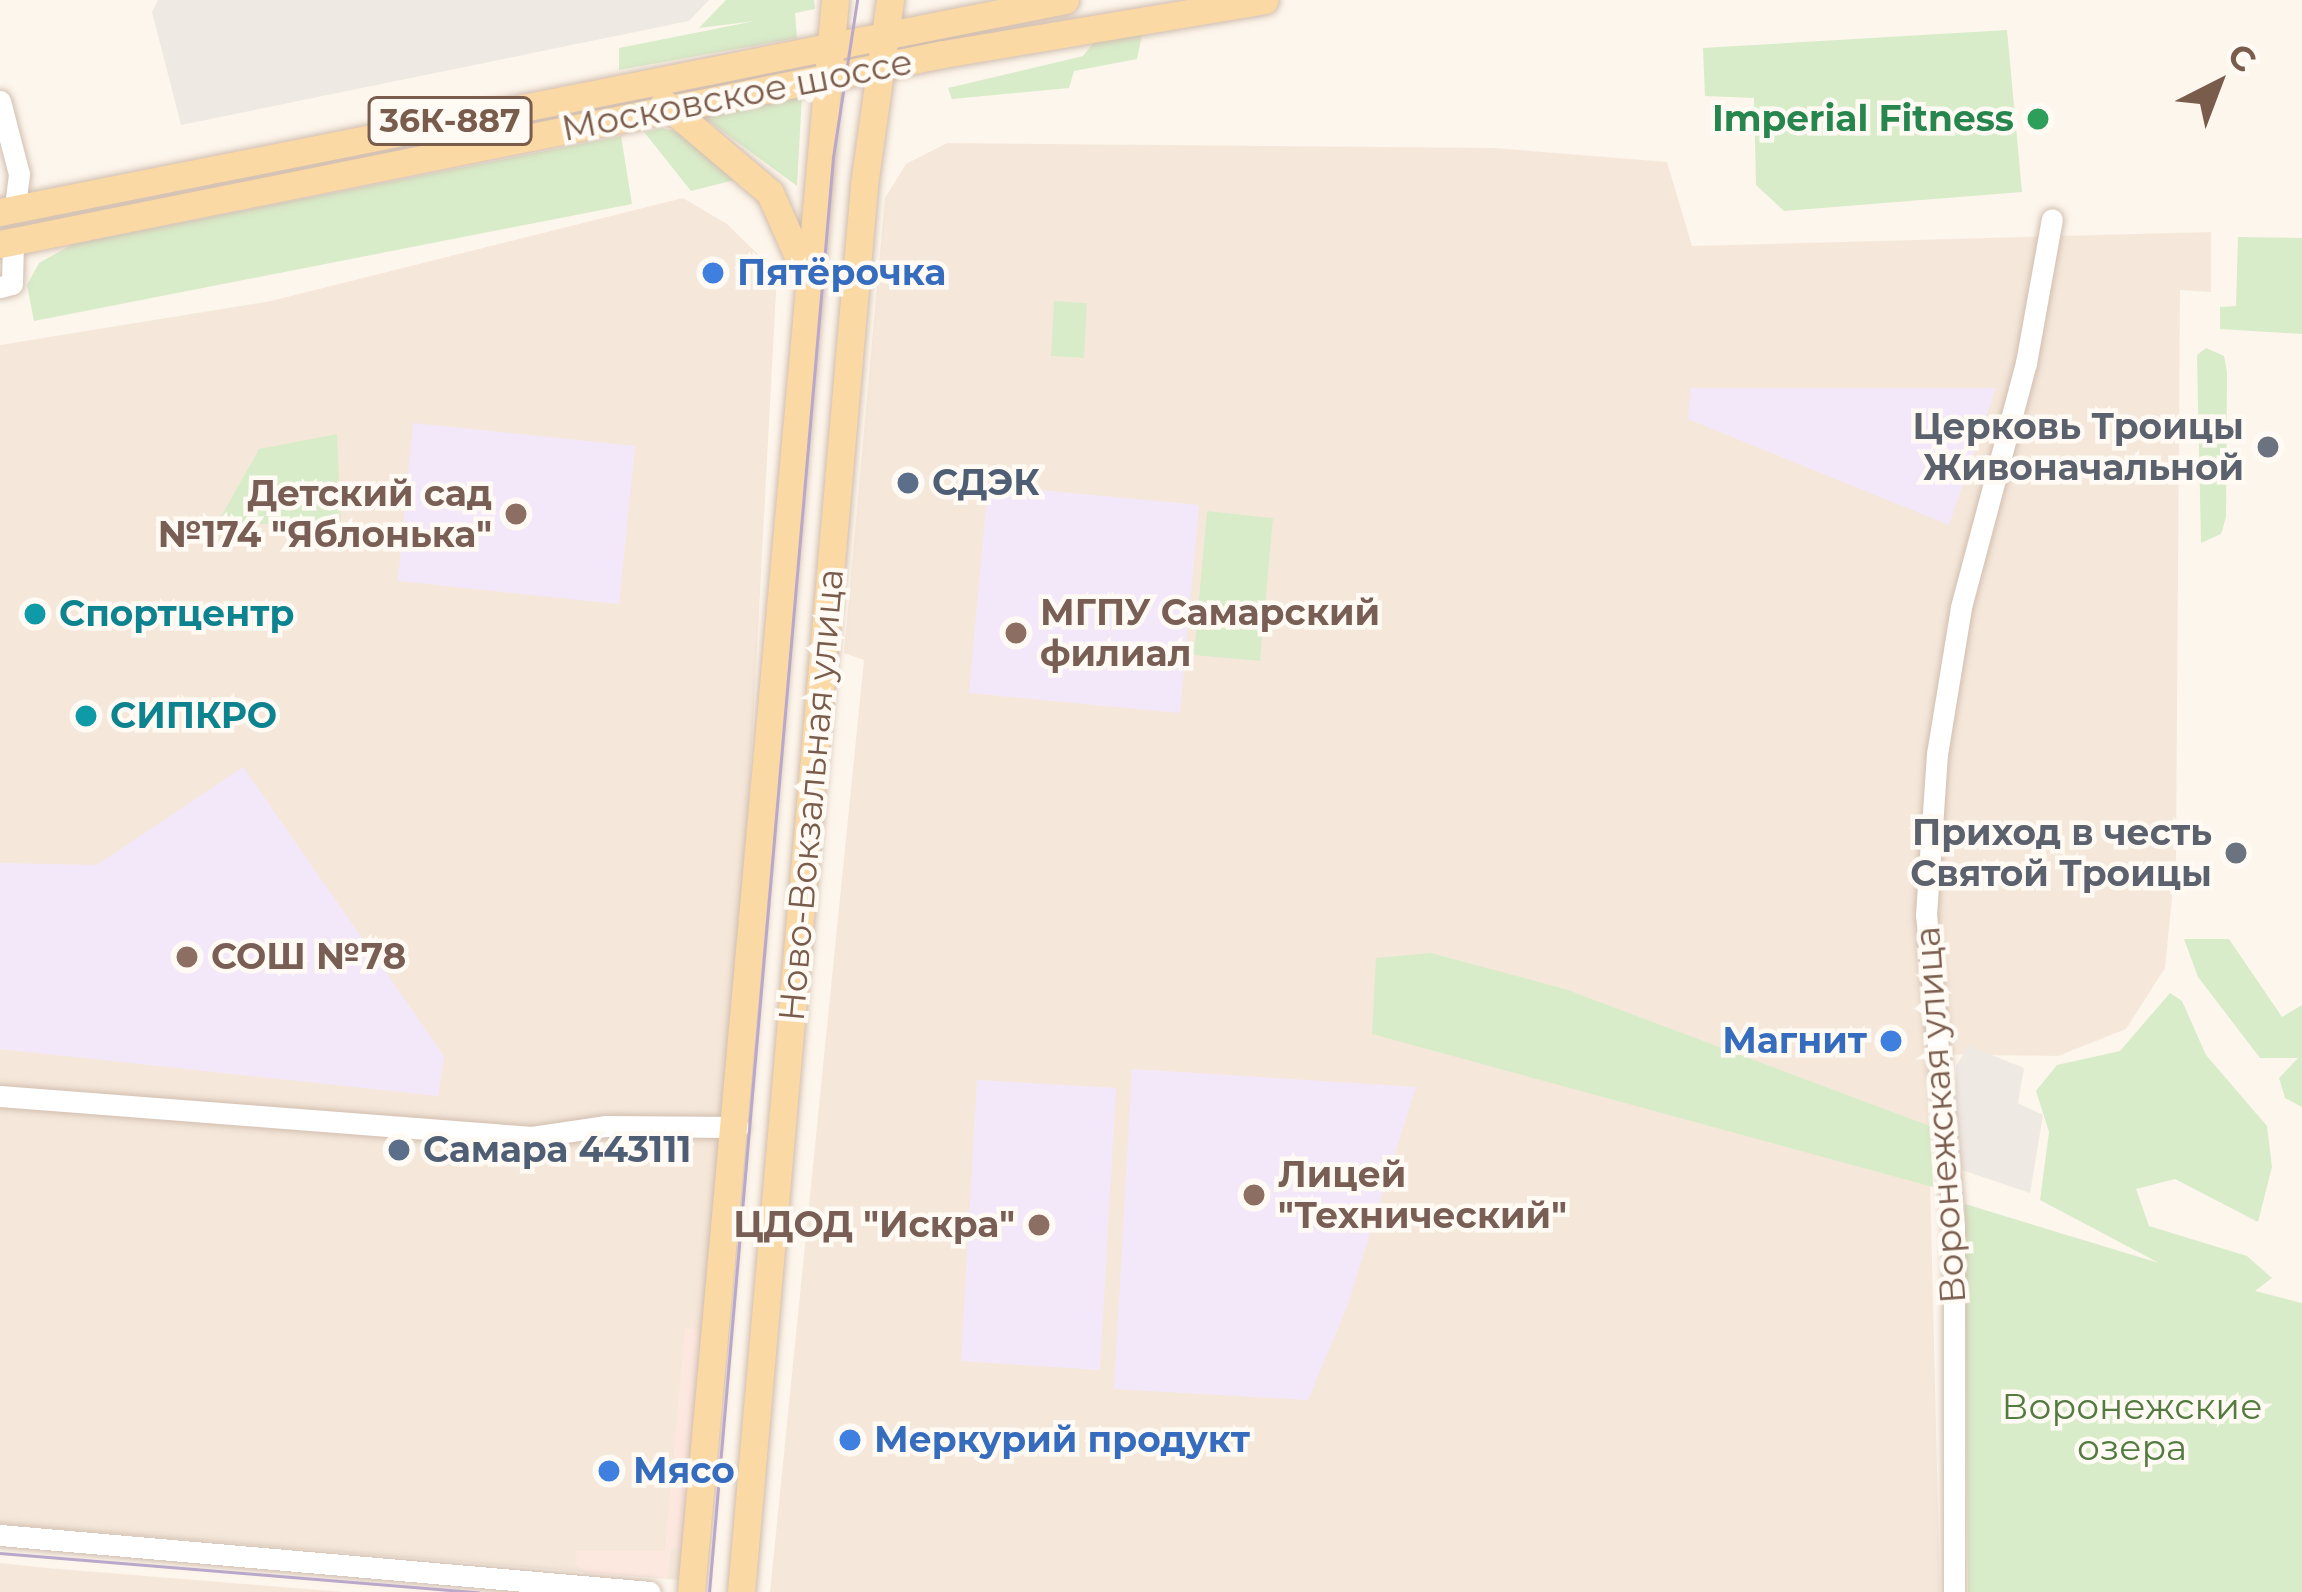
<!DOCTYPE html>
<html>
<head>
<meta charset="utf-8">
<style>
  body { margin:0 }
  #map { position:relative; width:2302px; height:1592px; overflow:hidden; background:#fdf6ec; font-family:Montserrat,sans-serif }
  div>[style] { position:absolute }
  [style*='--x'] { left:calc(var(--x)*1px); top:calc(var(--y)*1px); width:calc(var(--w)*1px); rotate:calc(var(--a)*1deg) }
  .residential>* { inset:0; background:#f5e8da }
  .commercial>* { inset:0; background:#fde8e0 }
  .industrial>* { inset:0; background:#efe9e4 }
  .education>* { inset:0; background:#f3e8fa }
  .green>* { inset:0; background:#d8ecc9 }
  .roads { filter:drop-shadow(0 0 3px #d1beb0) drop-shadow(0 0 3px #d1beb0) }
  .minor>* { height:21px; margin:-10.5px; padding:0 10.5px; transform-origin:10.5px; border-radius:10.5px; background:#fff }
  .major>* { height:27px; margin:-13.5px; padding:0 13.5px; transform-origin:13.5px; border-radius:13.5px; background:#fbd9a5 }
  .tram>* { height:3px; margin:-1.5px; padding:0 1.5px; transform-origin:1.5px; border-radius:1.5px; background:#b9a8c9 }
  .dots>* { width:33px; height:33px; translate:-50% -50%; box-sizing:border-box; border:6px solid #fffaf3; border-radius:50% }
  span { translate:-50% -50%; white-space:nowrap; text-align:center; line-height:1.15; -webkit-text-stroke:9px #fffaf3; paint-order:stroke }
  .shield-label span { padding:3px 9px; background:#fffaf3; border:3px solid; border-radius:9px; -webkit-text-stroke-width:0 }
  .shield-label { font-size:33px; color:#7a5c4d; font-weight:700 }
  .street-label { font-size:36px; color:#7a5c4d }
  .leisure-label { font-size:36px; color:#27864d; font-weight:700 }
  .right { translate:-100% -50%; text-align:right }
  .shop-label { font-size:36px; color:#366cbe; font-weight:700 }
  .left { translate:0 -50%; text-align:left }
  .worship-label { font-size:36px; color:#5b616d; font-weight:700 }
  .service-label { font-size:36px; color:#4e5e75; font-weight:700 }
  .education-label { font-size:36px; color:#785e54; font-weight:700 }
  .culture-label { font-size:36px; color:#0d838f; font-weight:700 }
  .park-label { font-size:36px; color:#537a41 }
  .north { position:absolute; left:2158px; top:24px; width:120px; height:120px; -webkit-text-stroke:9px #fffaf3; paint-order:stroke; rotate:42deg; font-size:33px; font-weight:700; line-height:48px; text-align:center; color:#7a5c4d }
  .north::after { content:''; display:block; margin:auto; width:42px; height:54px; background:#7a5c4d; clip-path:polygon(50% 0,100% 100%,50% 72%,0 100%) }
</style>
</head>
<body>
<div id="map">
  <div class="residential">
    <div style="clip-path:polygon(947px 143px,1494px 148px,1667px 162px,1692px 246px,2211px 232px,2211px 292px,2180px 290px,2176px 858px,2165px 968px,2126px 1029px,2058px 1056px,1927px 1054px,1940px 1592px,770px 1592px,864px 660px,844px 653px,885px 198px,906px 164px)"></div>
    <div style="clip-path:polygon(683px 198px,727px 224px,777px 273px,739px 985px,692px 1581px,0 1524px,0 345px,271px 301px)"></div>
    <div style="clip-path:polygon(0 1563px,47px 1568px,344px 1592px,0 1592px)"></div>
  </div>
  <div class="commercial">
    <div style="clip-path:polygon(685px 1328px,709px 1331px,686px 1549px,671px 1548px,668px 1578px,586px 1573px,576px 1565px,577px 1551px,665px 1551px)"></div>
  </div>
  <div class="industrial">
    <div style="clip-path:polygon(158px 0,709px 0,689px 21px,181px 125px,152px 12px)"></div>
    <div style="clip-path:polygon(1969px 1046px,2024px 1068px,2018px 1103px,2043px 1115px,2030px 1193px,1956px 1168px,1956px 1066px)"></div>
  </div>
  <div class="education">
    <div style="clip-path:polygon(1691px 388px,1996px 388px,1949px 525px,1688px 419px)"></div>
    <div style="clip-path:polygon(413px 423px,635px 446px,619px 604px,398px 581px)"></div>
    <div style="clip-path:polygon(988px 485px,1199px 505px,1180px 713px,969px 693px)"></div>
    <div style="clip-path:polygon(243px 767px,444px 1056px,438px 1096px,0 1049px,0 863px,97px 865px)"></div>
    <div style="clip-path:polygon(1132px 1069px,1416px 1087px,1348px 1304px,1308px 1400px,1114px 1389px)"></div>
    <div style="clip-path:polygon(977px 1080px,1116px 1088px,1100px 1370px,961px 1361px)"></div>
  </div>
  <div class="green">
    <div style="clip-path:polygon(726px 0,814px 0,815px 9px,795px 13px,797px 38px,619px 70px,619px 48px,755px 21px,699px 28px)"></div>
    <div style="clip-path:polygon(2007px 30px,2022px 192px,1784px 211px,1756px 185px,1754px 98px,1705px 96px,1703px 48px)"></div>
    <div style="clip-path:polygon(1143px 31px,1137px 59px,1074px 71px,1069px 88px,952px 99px,948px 88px,1083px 56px,1098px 37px)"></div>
    <div style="clip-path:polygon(802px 94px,797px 186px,706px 119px,706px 115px)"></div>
    <div style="clip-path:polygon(662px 128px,684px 133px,739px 179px,691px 191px,644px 132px)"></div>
    <div style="clip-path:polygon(621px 136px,632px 204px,34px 321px,27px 285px,39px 263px,73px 244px)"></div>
    <div style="clip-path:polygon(2238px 237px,2302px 238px,2302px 334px,2220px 329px,2220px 307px,2236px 306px)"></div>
    <div style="clip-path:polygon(1054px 301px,1087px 303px,1084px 358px,1051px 356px)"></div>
    <div style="clip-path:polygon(2206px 348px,2224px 356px,2227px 372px,2226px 517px,2221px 534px,2201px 543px,2197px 355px)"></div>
    <div style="clip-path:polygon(337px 434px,341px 524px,217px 524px,259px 449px)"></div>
    <div style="clip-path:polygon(1207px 511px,1273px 518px,1260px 661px,1194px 655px)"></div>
    <div style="clip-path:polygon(2184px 939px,2229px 939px,2282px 1017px,2302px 1005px,2302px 1107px,2285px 1098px,2279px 1078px,2298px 1058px,2260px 1058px,2198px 977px)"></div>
    <div style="clip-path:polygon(1431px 953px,1565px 989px,1930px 1126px,1933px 1187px,1372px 1034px,1376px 958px)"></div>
    <div style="clip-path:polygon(2170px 993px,2182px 1001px,2206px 1055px,2267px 1126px,2272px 1167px,2258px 1222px,2175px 1179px,2136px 1189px,2149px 1226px,2247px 1256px,2272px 1278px,2255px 1291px,2302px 1303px,2302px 1592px,1968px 1592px,1965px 1204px,2159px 1263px,2040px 1200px,2049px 1132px,2036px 1091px,2057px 1065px,2120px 1051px)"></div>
  </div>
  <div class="roads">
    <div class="minor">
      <div style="--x:0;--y:101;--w:75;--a:75.4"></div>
      <div style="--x:19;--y:174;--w:35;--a:97"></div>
      <div style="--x:0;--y:287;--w:12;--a:-14"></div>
      <div style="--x:12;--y:284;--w:43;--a:-88.7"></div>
      <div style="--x:0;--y:1096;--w:534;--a:4.41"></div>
      <div style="--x:532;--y:1137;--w:75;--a:-8.5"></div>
      <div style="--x:606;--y:1126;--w:132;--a:0.4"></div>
      <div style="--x:0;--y:1535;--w:652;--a:5.01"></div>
      <div style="--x:1954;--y:1592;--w:365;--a:-90"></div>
      <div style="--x:1954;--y:1227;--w:313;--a:-95.1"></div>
      <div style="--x:1926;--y:915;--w:161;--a:-86.1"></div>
      <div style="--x:1937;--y:754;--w:149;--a:-80.7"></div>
      <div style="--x:1961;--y:607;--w:253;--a:-75.1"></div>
      <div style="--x:2026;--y:363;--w:146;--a:-79.8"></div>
    </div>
    <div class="major">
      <div style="--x:664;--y:103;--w:139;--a:40.3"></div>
      <div style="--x:770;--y:193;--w:86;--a:66.1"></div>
      <div style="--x:0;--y:212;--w:1086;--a:-11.26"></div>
      <div style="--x:0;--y:244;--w:962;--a:-11.39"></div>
      <div style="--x:943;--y:54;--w:326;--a:-9.5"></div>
      <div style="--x:691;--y:1592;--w:1598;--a:-84.83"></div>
      <div style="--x:741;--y:1592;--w:1412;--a:-85"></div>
      <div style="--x:864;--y:185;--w:187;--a:-82"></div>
    </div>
  </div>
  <div class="tram">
    <div style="--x:0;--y:1553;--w:480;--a:4.7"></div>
    <div style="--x:709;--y:1592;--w:1440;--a:-85.06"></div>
    <div style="--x:833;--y:157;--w:159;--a:-81.3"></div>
  </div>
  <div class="dots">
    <div style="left:2038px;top:119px;background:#2e9e5b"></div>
    <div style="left:713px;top:273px;background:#3f7fe0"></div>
    <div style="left:2268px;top:447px;background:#6b7280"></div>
    <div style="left:908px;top:483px;background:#5c6f8a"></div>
    <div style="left:516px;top:514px;background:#8d6e63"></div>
    <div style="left:35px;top:614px;background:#0f9aa8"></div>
    <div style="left:1016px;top:633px;background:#8d6e63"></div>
    <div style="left:86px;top:716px;background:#0f9aa8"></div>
    <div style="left:2236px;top:853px;background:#6b7280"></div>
    <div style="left:187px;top:957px;background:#8d6e63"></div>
    <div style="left:1891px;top:1041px;background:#3f7fe0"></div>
    <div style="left:399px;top:1150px;background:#5c6f8a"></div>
    <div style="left:1254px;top:1195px;background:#8d6e63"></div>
    <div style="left:1039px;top:1225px;background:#8d6e63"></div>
    <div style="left:850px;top:1440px;background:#3f7fe0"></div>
    <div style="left:609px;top:1471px;background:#3f7fe0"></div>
  </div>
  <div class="shield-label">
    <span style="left:450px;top:121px">36К-887</span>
  </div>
  <div class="street-label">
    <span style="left:737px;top:95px;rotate:-11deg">Московское шоссе</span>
    <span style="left:811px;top:795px;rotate:-85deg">Ново-Вокзальная улица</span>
    <span style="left:1940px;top:1115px;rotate:-94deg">Воронежская улица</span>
  </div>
  <div class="leisure-label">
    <span class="right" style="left:2014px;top:119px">Imperial Fitness</span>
  </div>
  <div class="shop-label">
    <span class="left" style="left:737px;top:273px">Пятёрочка</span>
    <span class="right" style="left:1867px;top:1041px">Магнит</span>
    <span class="left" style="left:874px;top:1440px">Меркурий продукт</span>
    <span class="left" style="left:633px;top:1471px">Мясо</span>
  </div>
  <div class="worship-label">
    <span class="right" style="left:2244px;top:447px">Церковь Троицы<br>Живоначальной</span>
    <span class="right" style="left:2212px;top:853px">Приход в честь<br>Святой Троицы</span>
  </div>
  <div class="service-label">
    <span class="left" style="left:932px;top:483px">СДЭК</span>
    <span class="left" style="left:423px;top:1150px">Самара 443111</span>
  </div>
  <div class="education-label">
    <span class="right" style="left:492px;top:514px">Детский сад<br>№174 "Яблонька"</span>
    <span class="left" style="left:1040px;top:633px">МГПУ Самарский<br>филиал</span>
    <span class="left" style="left:211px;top:957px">СОШ №78</span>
    <span class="left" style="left:1278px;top:1195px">Лицей<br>"Технический"</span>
    <span class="right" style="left:1015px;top:1225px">ЦДОД "Искра"</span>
  </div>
  <div class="culture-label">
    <span class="left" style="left:59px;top:614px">Спортцентр</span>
    <span class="left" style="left:110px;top:716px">СИПКРО</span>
  </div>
  <div class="park-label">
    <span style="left:2132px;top:1427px">Воронежские<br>озера</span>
  </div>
  <div class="north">С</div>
</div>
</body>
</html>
